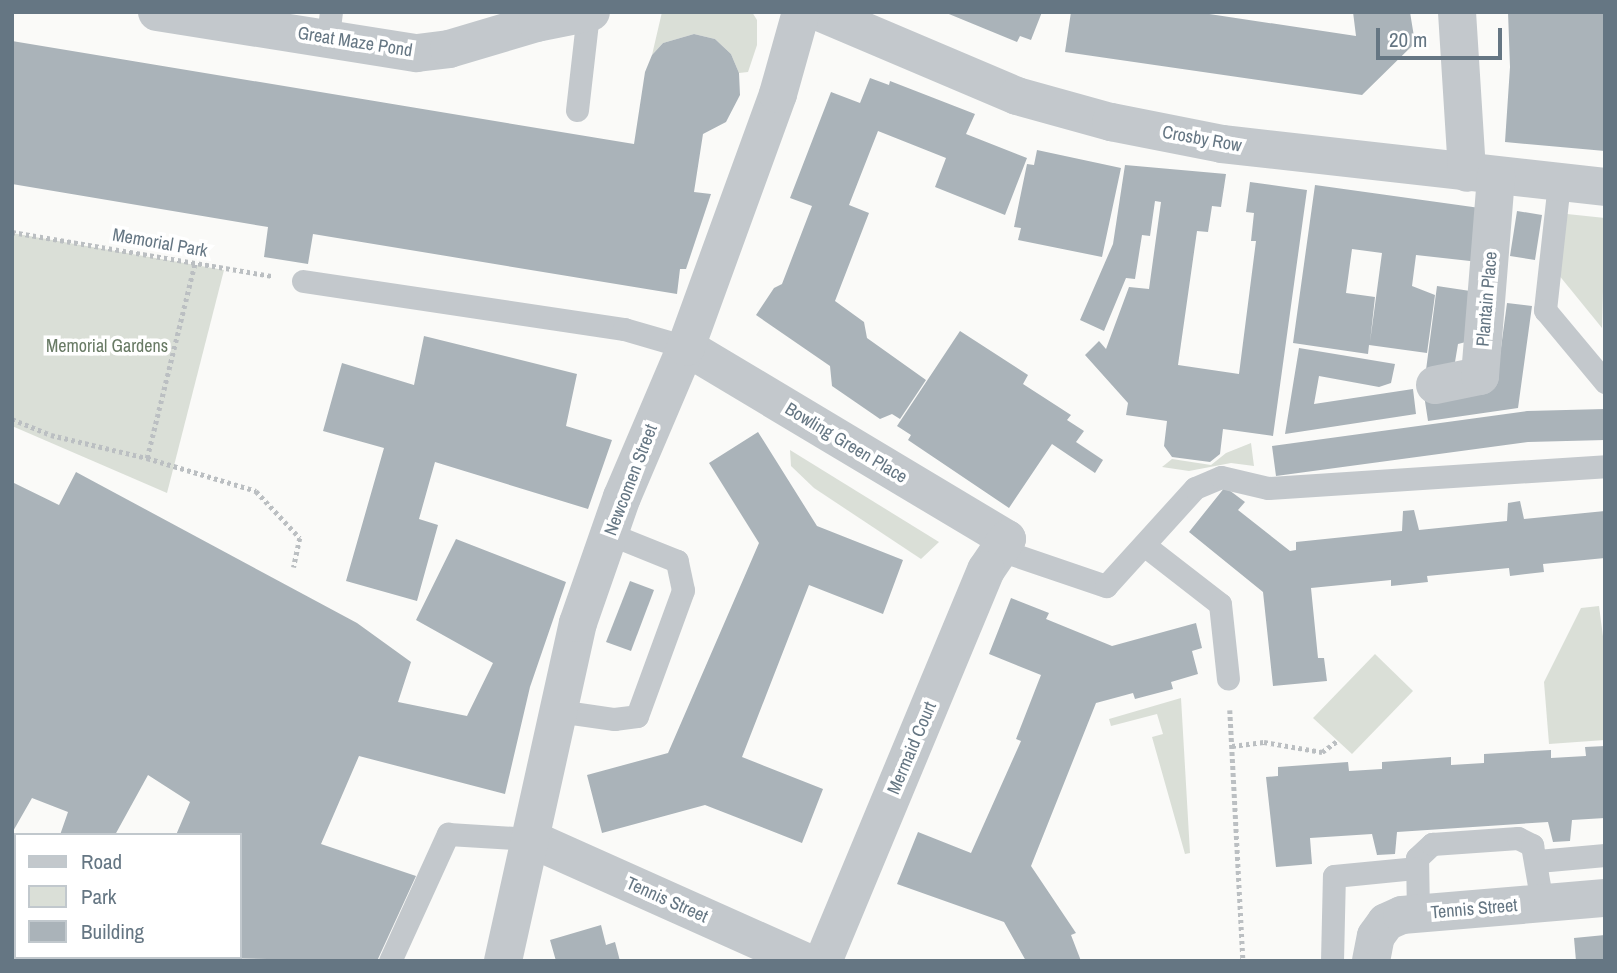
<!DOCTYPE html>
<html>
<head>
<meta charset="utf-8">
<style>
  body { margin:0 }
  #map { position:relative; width:1617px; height:973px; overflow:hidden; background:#fafaf8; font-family:"Archivo Narrow",sans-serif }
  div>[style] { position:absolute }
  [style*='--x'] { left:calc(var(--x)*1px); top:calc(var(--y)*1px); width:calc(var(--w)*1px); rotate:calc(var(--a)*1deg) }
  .green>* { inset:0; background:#dadfd7 }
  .building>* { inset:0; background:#aab3b9 }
  .path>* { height:4.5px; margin-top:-2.25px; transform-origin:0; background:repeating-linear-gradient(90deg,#bbbfc2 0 3.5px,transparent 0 7px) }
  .service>* { height:23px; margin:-11.5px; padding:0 11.5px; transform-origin:11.5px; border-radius:11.5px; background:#c3c8cc }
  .minor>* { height:38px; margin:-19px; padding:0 19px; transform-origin:19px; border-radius:19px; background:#c3c8cc }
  span { translate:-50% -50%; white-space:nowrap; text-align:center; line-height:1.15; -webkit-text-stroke:7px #fff; paint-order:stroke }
  .street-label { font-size:18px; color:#657683 }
  .park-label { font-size:18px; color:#687a64 }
  .frame { position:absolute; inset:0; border:14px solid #657683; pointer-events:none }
  .legend { position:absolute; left:14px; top:833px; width:228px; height:126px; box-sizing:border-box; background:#fff; border:2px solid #c1c8cd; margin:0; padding:9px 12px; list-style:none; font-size:21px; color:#657683 }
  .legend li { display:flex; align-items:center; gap:14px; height:35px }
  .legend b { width:35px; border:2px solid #c1c8cd }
  .scale { position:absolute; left:1376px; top:28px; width:126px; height:32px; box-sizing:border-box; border:4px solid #657683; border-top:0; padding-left:9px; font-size:21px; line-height:24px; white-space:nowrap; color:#657683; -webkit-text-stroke:5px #fff; paint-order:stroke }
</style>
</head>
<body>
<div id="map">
  <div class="green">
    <div style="clip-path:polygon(662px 12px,752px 12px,757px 20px,757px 45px,748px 72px,739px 73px,731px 54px,715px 39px,694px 34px,663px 43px,652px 55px)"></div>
    <div style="clip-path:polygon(1567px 214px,1605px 218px,1602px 328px,1558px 274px)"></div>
    <div style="clip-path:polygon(12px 233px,224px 270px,167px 493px,12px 426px)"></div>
    <div style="clip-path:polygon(1251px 443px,1254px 466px,1231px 463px,1189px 471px,1162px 467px,1172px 459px,1211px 465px,1226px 453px)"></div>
    <div style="clip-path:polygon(790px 450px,939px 542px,921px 559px,814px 488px,791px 466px)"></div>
    <div style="clip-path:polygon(1599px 606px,1605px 652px,1605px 740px,1549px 744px,1544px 682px,1581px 608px)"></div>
    <div style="clip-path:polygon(1375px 654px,1413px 691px,1352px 754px,1313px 718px)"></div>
    <div style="clip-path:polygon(1181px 698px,1190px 853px,1185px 854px,1152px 737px,1163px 734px,1157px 714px,1111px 726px,1109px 719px)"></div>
  </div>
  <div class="building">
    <div style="clip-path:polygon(944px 12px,1042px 12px,1031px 40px,1020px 36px,1017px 42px)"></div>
    <div style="clip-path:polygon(1071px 12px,1196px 12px,1356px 36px,1353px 12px,1410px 12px,1415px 43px,1362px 95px,1065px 52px)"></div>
    <div style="clip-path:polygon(1508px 12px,1605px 12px,1605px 151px,1505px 142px,1510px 67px)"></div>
    <div style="clip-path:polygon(694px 34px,715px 39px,731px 54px,739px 73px,740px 95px,726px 122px,703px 134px,694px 192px,711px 194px,686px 269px,680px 269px,677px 294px,313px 234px,308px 264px,264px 257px,268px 227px,12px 184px,12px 41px,634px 144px,645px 72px,652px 55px,663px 43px)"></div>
    <div style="clip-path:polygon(870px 78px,889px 85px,890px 81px,975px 114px,966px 134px,1027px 158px,1005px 215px,935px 187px,946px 158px,878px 131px,849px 205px,869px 213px,835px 301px,864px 322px,867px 338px,926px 380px,900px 419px,892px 414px,880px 419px,832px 386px,830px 366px,756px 315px,774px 288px,782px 284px,812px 206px,790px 198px,831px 92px,860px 103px)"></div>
    <div style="clip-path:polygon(1037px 150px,1121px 168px,1102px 257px,1018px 240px,1021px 228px,1014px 227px,1027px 164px,1034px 165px)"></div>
    <div style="clip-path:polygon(1125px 165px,1226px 174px,1221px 207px,1212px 206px,1208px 232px,1197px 231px,1178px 365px,1239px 374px,1256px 241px,1251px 241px,1254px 213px,1246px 212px,1250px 182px,1307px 190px,1273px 436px,1223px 429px,1220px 454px,1210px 462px,1172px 457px,1164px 446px,1167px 421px,1126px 415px,1128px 403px,1085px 355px,1099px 341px,1106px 349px,1129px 287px,1149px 289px,1161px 202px,1155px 201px,1150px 236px,1142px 235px,1135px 279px,1126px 278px,1104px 331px,1080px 320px,1113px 244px)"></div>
    <div style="clip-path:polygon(evenodd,1315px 185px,1487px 209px,1479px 262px,1416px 255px,1412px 286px,1435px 295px,1427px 353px,1369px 345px,1368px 354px,1293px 343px,1315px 185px,1352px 249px,1382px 253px,1370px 342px,1375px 297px,1346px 293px,1352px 249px)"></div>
    <div style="clip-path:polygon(1517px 211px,1542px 215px,1535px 260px,1510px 256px)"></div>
    <div style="clip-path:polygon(1437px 286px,1477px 292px,1470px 341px,1458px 344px,1453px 374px,1426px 370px)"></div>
    <div style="clip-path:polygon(1507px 303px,1532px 306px,1518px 408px,1428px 421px,1424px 395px,1496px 385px)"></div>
    <div style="clip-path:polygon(960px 331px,1028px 375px,1023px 384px,1071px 415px,1067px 420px,1084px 431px,1076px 442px,1103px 460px,1095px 473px,1052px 444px,1009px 508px,908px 440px,911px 435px,897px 426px)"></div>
    <div style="clip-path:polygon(424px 336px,577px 374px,566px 426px,612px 440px,588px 509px,435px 462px,419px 519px,438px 525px,417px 601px,346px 581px,384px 448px,323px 431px,342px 363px,414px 385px)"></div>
    <div style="clip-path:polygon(1299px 348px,1395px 364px,1391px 383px,1379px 387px,1319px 376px,1314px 404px,1413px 389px,1416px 414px,1285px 434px)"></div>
    <div style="clip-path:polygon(1605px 409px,1605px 440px,1528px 442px,1276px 476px,1272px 446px,1527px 411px)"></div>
    <div style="clip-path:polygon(758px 432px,817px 526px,903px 560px,883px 614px,809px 585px,742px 757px,823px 789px,802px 843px,705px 805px,602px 833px,587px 775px,668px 753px,759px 543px,709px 463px)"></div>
    <div style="clip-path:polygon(76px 472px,357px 623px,411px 662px,398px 702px,467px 716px,493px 663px,416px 620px,456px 539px,566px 582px,530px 687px,505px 794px,359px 756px,321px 844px,416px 876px,377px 961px,160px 957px,240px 957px,240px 835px,176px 835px,190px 802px,148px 775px,115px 835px,60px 835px,68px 812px,32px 798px,12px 833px,12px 482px,59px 505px)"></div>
    <div style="clip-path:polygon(1225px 487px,1245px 502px,1238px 510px,1290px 551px,1296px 550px,1296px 542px,1402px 531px,1403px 511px,1414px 510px,1419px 530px,1507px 521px,1508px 503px,1520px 501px,1524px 519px,1605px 511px,1605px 558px,1543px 564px,1544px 572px,1510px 576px,1509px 568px,1427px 576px,1428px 582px,1391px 586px,1391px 580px,1311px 588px,1318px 658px,1324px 658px,1327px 681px,1273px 686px,1263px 592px,1189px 532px)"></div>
    <div style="clip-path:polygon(630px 581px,654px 590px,631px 651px,606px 642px)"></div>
    <div style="clip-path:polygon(1011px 598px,1049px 613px,1046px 619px,1112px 646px,1196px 623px,1202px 648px,1192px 651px,1198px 674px,1171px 682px,1173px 689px,1135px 699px,1133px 693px,1096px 703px,1031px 866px,1076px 933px,1071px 935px,1081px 961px,1026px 961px,1004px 922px,897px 884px,918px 832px,971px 853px,1021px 741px,1016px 739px,1041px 675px,989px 654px)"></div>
    <div style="clip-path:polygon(1605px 746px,1605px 818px,1572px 820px,1570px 841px,1553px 842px,1548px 822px,1397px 832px,1395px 854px,1377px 855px,1372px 834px,1310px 838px,1312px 864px,1276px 867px,1266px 777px,1278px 776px,1278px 767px,1348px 762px,1349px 771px,1382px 769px,1382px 762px,1451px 757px,1451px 765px,1484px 763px,1484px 754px,1551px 750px,1551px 758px,1586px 756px,1585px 747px)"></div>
    <div style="clip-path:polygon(601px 925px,606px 945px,615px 942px,620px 961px,556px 961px,550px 940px)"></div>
    <div style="clip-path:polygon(1605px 935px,1605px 961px,1576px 961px,1574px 938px)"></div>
  </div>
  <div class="path">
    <div style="--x:12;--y:232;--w:263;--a:9.6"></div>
    <div style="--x:12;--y:419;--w:42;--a:22.3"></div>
    <div style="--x:51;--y:435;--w:99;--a:13.5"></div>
    <div style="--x:147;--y:458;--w:201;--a:-76.2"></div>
    <div style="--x:147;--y:458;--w:114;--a:16.8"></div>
    <div style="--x:256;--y:491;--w:64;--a:46.9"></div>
    <div style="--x:300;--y:538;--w:30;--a:102"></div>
    <div style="--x:1230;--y:710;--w:251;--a:87"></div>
    <div style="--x:1232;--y:746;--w:32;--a:-7"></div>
    <div style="--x:1264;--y:742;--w:59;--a:9.8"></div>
    <div style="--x:1322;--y:752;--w:19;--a:-36"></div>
  </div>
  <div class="service">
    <div style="--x:328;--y:36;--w:24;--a:-83"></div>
    <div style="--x:577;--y:110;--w:97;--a:-83.5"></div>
    <div style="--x:1559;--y:183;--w:128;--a:96.3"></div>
    <div style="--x:1545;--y:310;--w:94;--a:50.2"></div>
    <div style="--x:303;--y:281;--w:325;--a:8.5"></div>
    <div style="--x:624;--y:329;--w:65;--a:16.2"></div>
    <div style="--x:1144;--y:545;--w:96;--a:37.8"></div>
    <div style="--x:1220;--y:604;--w:75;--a:83.9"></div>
    <div style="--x:1003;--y:551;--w:109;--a:18.8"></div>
    <div style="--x:1106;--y:586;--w:132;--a:-47.8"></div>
    <div style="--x:1195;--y:488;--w:28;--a:-23"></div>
    <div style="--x:1221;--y:477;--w:48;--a:13.2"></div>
    <div style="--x:1268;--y:488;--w:338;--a:-3.7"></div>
    <div style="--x:558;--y:711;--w:57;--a:8.1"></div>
    <div style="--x:614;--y:719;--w:23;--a:-7"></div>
    <div style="--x:637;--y:716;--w:134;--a:-69.9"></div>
    <div style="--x:683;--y:590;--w:30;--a:-102"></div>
    <div style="--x:677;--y:561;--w:72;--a:-158.1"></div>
    <div style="--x:1538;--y:861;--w:67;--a:-5.1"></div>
    <div style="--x:1418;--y:913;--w:55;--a:-91"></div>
    <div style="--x:1417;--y:858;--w:21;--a:-43"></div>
    <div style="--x:1432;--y:844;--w:86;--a:-4"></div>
    <div style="--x:1518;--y:838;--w:16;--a:27"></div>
    <div style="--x:1532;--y:845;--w:59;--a:80.2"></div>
    <div style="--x:390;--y:961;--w:140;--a:-65.5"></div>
    <div style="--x:448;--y:834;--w:83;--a:3.4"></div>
    <div style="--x:1332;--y:961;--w:85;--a:-88.7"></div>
    <div style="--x:1334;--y:876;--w:81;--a:-5.6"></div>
  </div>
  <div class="minor">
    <div style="--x:157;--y:12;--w:263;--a:9"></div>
    <div style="--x:417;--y:53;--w:32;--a:-7"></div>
    <div style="--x:449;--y:49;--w:92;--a:-16.5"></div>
    <div style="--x:537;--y:23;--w:55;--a:-11.5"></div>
    <div style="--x:819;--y:12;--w:215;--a:23"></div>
    <div style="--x:1017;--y:96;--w:98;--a:15.5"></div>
    <div style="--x:1111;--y:122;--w:113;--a:11.2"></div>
    <div style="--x:1222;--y:144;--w:385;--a:6.4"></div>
    <div style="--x:1457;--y:12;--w:161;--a:86.4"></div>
    <div style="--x:686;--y:347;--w:374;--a:30.9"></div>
    <div style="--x:1007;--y:539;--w:37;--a:124"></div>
    <div style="--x:986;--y:570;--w:424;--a:112.6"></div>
    <div style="--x:1435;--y:385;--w:46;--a:-11.3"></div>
    <div style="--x:1480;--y:376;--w:201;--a:-85.4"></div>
    <div style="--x:531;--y:839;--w:299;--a:24.1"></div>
    <div style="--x:503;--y:961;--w:346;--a:-77.5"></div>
    <div style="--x:578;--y:623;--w:133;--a:-70.8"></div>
    <div style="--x:622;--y:497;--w:163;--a:-66.9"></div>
    <div style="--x:686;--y:347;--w:269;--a:-70"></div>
    <div style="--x:778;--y:94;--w:85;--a:-74.3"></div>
    <div style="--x:1371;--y:961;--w:25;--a:-79"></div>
    <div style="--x:1376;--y:936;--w:17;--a:-54"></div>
    <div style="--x:1386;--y:922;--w:17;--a:-24"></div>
    <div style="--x:1402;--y:915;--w:204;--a:-4.8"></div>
  </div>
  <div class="street-label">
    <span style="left:355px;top:42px;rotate:9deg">Great Maze Pond</span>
    <span style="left:1202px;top:139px;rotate:10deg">Crosby Row</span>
    <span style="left:160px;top:243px;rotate:10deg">Memorial Park</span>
    <span style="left:1487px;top:299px;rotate:-85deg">Plantain Place</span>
    <span style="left:846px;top:443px;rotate:31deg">Bowling Green Place</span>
    <span style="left:631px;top:480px;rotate:-69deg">Newcomen Street</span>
    <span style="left:912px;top:748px;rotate:-67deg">Mermaid Court</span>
    <span style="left:667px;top:900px;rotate:24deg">Tennis Street</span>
    <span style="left:1474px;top:909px;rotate:-5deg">Tennis Street</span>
  </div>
  <div class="park-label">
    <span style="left:107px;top:346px">Memorial Gardens</span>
  </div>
  <div class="frame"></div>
  <ul class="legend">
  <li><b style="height:9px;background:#c3c8cc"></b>Road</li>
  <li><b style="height:19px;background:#dadfd7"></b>Park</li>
  <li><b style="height:19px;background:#aab3b9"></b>Building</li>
  </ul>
  <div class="scale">20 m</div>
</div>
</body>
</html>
